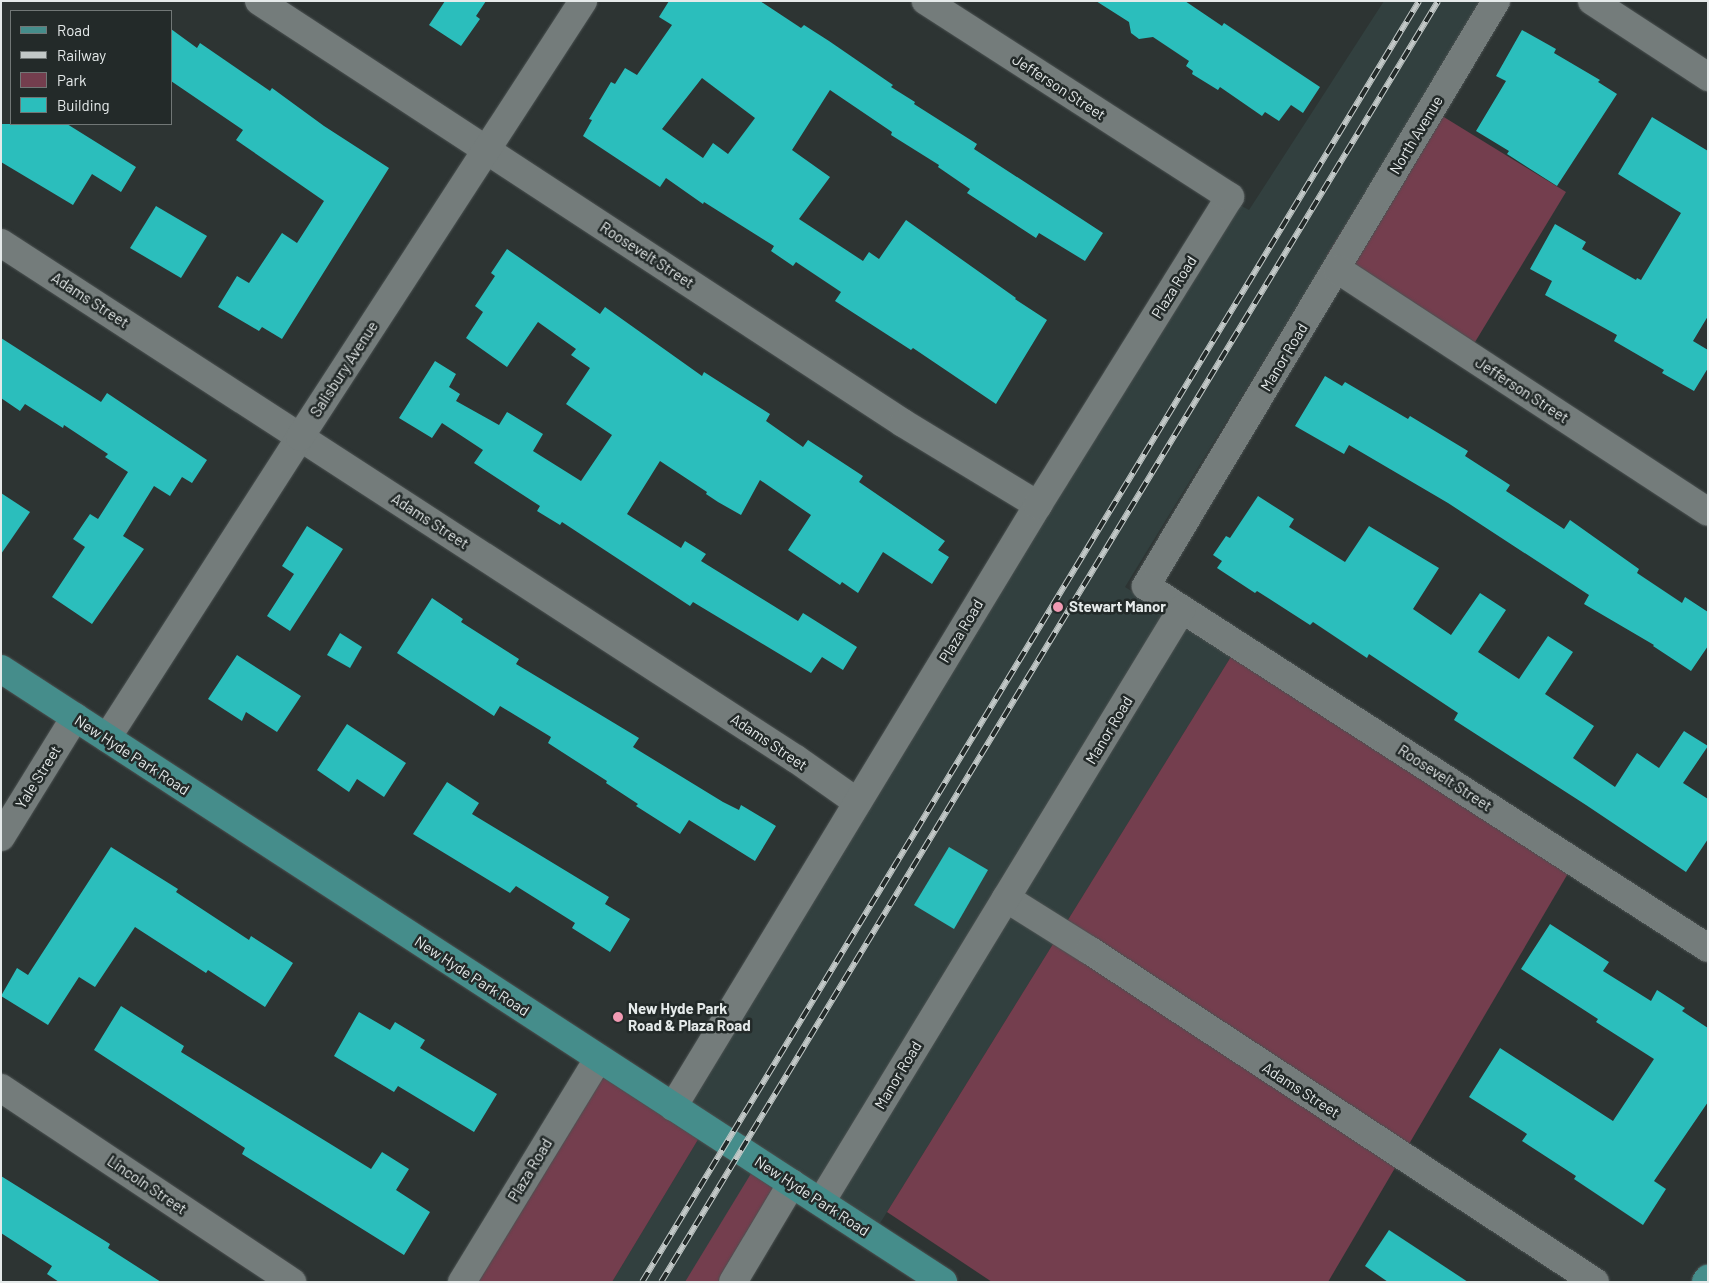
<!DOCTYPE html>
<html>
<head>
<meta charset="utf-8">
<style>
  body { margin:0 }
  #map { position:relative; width:1709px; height:1283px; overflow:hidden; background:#2d3433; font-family:Barlow,sans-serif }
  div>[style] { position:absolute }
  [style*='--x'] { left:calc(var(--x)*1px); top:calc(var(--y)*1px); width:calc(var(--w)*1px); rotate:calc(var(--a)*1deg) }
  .built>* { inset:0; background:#32403f }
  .green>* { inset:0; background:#743e4e }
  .building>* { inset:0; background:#2bbebc }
  .roads { filter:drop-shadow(0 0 1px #4b5151) drop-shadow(0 0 1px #4b5151) }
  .minor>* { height:28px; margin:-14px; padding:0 14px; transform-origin:14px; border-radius:14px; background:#747c7b }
  .major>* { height:28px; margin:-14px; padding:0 14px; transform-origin:14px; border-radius:14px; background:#458d8b }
  .rail>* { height:5.5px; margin-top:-2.75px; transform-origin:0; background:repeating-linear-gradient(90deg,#232a29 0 11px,#c2c8c7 0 22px); box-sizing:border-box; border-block:1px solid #c2c8c7 }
  .dots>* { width:14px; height:14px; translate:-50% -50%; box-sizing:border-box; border:2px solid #232a29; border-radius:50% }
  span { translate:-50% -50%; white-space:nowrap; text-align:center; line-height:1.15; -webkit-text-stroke:5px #232a29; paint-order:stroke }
  .street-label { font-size:15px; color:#e5eaea }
  .poi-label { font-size:15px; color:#e5eaea; font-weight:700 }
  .left { translate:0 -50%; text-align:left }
  .frame { position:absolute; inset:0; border:2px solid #e5eaea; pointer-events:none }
  .legend { position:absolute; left:10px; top:10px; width:162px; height:115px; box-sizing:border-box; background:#232a29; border:1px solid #717776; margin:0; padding:6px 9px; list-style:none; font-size:15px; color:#e5eaea }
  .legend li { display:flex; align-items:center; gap:10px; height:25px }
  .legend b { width:25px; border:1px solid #717776 }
</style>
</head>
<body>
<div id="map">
  <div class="built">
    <div style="clip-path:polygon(1384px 1px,1483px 1px,1125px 587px,1232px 655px,869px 1241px,786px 1187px,686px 1282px,612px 1282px,702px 1133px,675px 1115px,1236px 203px,1249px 210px)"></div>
  </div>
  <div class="green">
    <div style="clip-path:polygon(1421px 103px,1566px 192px,1472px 347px,1327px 255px)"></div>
    <div style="clip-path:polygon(1232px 655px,1570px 870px,1328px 1282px,992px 1282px,887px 1212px)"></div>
    <div style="clip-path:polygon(592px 1063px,702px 1133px,612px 1282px,463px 1282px)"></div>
    <div style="clip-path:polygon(755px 1167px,786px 1187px,728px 1282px,685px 1282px)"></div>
  </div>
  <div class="building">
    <div style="clip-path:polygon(445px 1px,486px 1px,476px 16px,480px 19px,461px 46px,429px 25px)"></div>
    <div style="clip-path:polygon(evenodd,669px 1px,760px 1px,801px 28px,804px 25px,829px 41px,893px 85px,891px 87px,915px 102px,914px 104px,977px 144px,974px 149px,1103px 233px,1085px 261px,1039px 233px,1036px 238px,967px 193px,970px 189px,938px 167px,939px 165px,891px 135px,892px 132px,830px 90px,792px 150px,830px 177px,799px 219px,863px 261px,869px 252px,879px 259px,906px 220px,1016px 298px,1015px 299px,1047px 320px,996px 404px,913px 348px,911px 350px,835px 301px,841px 292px,796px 262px,793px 266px,771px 251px,774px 246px,704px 202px,703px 204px,666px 178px,660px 187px,583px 136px,592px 120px,589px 119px,611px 82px,615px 84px,625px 68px,637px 75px,672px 25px,659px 17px,669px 1px,702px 78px,755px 118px,728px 154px,713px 143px,703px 158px,662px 129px,702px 78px)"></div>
    <div style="clip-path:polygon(1096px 1px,1185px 1px,1222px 26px,1224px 23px,1320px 87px,1303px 113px,1291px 105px,1279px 121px,1265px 112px,1262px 116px,1220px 87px,1218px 90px,1192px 74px,1193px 71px,1186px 66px,1189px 61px,1153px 37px,1139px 39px,1131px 33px,1129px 22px)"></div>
    <div style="clip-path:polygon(171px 29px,197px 48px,200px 43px,270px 91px,272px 88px,324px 126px,389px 168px,282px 339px,262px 327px,259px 331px,218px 307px,237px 276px,249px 283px,282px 233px,297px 243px,324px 201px,236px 140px,243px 130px,171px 81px)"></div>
    <div style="clip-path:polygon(1522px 30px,1556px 49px,1554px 53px,1600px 80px,1598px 82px,1617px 94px,1557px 186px,1507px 154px,1509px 151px,1476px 131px,1506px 81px,1496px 76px)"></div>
    <div style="clip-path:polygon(1652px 117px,1708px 151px,1708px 316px,1693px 341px,1708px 350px,1708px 368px,1694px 391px,1662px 373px,1664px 370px,1614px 341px,1617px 335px,1545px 295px,1552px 281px,1530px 269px,1555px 224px,1586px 242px,1582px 249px,1636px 280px,1637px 278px,1641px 280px,1681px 213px,1618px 174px)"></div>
    <div style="clip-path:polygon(1px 124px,67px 124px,136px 167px,121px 192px,92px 174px,73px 205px,1px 162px)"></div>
    <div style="clip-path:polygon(156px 206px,207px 236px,181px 278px,130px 248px)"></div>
    <div style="clip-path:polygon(507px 249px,600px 314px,605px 307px,702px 376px,704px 372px,770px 414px,766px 421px,803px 447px,808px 440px,863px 476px,859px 482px,945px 541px,938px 550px,949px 557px,932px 584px,883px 552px,858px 593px,842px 582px,840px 585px,788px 550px,811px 515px,760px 480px,741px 515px,718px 502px,706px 494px,707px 492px,660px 461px,627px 514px,681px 548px,685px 541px,706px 554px,701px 561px,798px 621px,803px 613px,857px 647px,843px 670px,822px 657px,811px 673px,693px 602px,690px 606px,562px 522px,560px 525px,537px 511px,540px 506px,474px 463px,483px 450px,442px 423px,432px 438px,399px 418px,435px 361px,456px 374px,449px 387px,460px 394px,456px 401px,499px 425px,507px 412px,543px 434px,533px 451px,581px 481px,612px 435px,566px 404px,590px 368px,571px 355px,576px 349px,538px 322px,507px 367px,466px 338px,483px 312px,475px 306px,495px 276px,491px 273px)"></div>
    <div style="clip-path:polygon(1px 338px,101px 402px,107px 393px,207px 460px,192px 483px,182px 477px,170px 496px,154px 486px,123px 536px,144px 549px,92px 624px,52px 597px,85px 547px,73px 539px,90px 514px,98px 519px,128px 472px,105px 457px,108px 454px,64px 425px,63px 428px,25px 404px,20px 411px,1px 398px)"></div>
    <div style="clip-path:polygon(1325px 376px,1342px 386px,1345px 382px,1408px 419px,1410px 416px,1468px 451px,1465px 456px,1510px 485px,1506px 491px,1564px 529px,1570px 520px,1639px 569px,1637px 573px,1682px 603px,1685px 597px,1708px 612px,1708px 646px,1691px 671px,1653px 646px,1654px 645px,1584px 604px,1589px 595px,1448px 503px,1349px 445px,1344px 454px,1295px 426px)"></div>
    <div style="clip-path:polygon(1px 493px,30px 512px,1px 554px)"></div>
    <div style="clip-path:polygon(1258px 496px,1294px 519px,1289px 527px,1345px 562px,1369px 526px,1439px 568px,1413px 609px,1451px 635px,1480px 593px,1506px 610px,1478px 652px,1519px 679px,1548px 636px,1573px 652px,1545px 694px,1594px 726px,1573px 758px,1615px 787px,1637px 753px,1659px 768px,1684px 731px,1708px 746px,1683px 783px,1708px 799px,1708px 839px,1686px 872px,1586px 805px,1454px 720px,1458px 713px,1369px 654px,1367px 658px,1313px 622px,1310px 625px,1257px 591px,1255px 593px,1217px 568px,1222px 561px,1213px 555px,1226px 536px,1230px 538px)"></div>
    <div style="clip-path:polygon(307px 526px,343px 549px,290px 631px,267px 616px,294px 574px,282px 566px)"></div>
    <div style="clip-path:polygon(432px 598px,463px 619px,461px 622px,519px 659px,516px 664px,639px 738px,633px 747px,723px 802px,739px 810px,741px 805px,776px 826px,755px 861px,689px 820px,680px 834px,636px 806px,638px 804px,606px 783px,607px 781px,548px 743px,551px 737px,500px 706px,494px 716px,397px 653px)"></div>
    <div style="clip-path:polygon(340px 633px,362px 647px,350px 668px,327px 655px)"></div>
    <div style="clip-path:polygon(237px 655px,301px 696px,277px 732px,246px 712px,242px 721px,208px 699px)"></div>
    <div style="clip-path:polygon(347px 724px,406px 763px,384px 797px,357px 779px,349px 792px,317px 770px)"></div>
    <div style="clip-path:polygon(447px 782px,479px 803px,472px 814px,609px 897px,605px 904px,630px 919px,610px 952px,572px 928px,575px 923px,516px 886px,510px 893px,413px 834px)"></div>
    <div style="clip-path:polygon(111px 847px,178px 889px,176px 892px,249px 940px,251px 936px,293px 963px,265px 1007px,208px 970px,206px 973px,135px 927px,95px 987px,79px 977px,48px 1025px,1px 996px,17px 968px,28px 975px)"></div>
    <div style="clip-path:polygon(949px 847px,988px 870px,954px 929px,914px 905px)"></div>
    <div style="clip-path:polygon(1550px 924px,1609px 962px,1603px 971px,1651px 1001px,1657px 990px,1685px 1008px,1682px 1011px,1708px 1028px,1708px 1102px,1654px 1181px,1666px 1189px,1643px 1225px,1574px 1179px,1576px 1176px,1522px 1141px,1527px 1134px,1469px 1097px,1500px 1048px,1613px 1121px,1654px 1059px,1596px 1022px,1598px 1019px,1521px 969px)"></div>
    <div style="clip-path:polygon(121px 1006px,184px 1046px,181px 1052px,371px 1169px,382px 1152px,409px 1169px,396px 1190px,430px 1212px,404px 1255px,242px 1154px,245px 1148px,94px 1050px)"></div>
    <div style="clip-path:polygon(359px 1012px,390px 1030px,395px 1022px,425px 1040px,420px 1048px,497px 1094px,474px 1132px,398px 1086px,394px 1092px,334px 1056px)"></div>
    <div style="clip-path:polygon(1px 1176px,110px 1244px,108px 1248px,161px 1282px,59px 1282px,47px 1274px,52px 1266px,1px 1233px)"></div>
    <div style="clip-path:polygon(1389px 1230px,1468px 1282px,1388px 1282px,1365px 1266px)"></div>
  </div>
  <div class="roads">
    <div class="minor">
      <div style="--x:259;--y:1;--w:770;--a:33.24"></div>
      <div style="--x:903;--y:423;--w:158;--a:31.3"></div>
      <div style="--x:1496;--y:1;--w:682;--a:120.89"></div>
      <div style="--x:1146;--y:586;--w:668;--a:32.79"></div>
      <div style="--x:1592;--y:1;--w:139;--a:33.2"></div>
      <div style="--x:1;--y:243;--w:948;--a:32.99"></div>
      <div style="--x:796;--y:759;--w:75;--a:35.2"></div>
      <div style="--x:1337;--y:269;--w:443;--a:33.2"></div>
      <div style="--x:107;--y:738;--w:358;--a:-57.3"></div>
      <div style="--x:300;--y:437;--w:520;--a:-57.01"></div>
      <div style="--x:1;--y:837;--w:141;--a:-58.3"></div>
      <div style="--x:1006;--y:898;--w:98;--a:32.1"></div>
      <div style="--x:1089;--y:950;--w:605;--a:33.27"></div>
      <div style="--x:1;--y:1088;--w:350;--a:33.7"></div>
      <div style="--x:673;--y:1107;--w:704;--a:-58.77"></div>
      <div style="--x:1038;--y:505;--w:363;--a:-58.1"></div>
      <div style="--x:1230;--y:197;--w:362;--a:-147.2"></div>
      <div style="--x:821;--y:1202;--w:694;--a:-58.67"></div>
      <div style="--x:462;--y:1282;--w:261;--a:-58.6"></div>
      <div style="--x:733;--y:1282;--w:115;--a:-59.2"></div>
    </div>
    <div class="major">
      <div style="--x:1;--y:669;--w:1124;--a:33.05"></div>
      <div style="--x:1706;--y:1282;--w:4;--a:-56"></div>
    </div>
  </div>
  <div class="rail">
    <div style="--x:642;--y:1282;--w:1498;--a:-58.76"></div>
    <div style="--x:661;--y:1282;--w:1498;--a:-58.76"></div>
  </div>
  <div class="dots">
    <div style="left:1058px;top:607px;background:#f19ab3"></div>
    <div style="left:618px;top:1017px;background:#f19ab3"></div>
  </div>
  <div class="street-label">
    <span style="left:1059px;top:87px;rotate:33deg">Jefferson Street</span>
    <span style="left:1416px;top:135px;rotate:-59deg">North Avenue</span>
    <span style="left:647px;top:255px;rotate:33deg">Roosevelt Street</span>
    <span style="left:1174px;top:287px;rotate:-58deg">Plaza Road</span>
    <span style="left:90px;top:300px;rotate:33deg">Adams Street</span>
    <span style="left:1284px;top:357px;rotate:-59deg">Manor Road</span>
    <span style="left:344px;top:369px;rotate:-57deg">Salisbury Avenue</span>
    <span style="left:1522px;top:390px;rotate:33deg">Jefferson Street</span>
    <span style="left:430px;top:521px;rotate:33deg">Adams Street</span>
    <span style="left:961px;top:631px;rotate:-59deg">Plaza Road</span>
    <span style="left:1109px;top:730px;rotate:-59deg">Manor Road</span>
    <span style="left:769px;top:742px;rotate:34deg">Adams Street</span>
    <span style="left:132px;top:755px;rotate:33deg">New Hyde Park Road</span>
    <span style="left:38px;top:777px;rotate:-58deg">Yale Street</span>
    <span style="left:1445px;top:778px;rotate:33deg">Roosevelt Street</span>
    <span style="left:472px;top:976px;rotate:33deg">New Hyde Park Road</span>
    <span style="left:898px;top:1075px;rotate:-59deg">Manor Road</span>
    <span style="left:1301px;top:1090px;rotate:33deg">Adams Street</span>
    <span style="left:530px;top:1170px;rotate:-59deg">Plaza Road</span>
    <span style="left:147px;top:1185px;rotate:34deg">Lincoln Street</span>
    <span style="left:812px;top:1196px;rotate:33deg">New Hyde Park Road</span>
  </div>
  <div class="poi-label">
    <span class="left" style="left:1069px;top:607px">Stewart Manor</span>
    <span class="left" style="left:628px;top:1017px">New Hyde Park<br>Road &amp; Plaza Road</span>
  </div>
  <div class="frame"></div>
  <ul class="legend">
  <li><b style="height:6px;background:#458d8b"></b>Road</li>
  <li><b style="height:6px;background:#c2c8c7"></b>Railway</li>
  <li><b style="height:14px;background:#743e4e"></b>Park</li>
  <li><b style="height:14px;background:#2bbebc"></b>Building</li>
  </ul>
</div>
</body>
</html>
